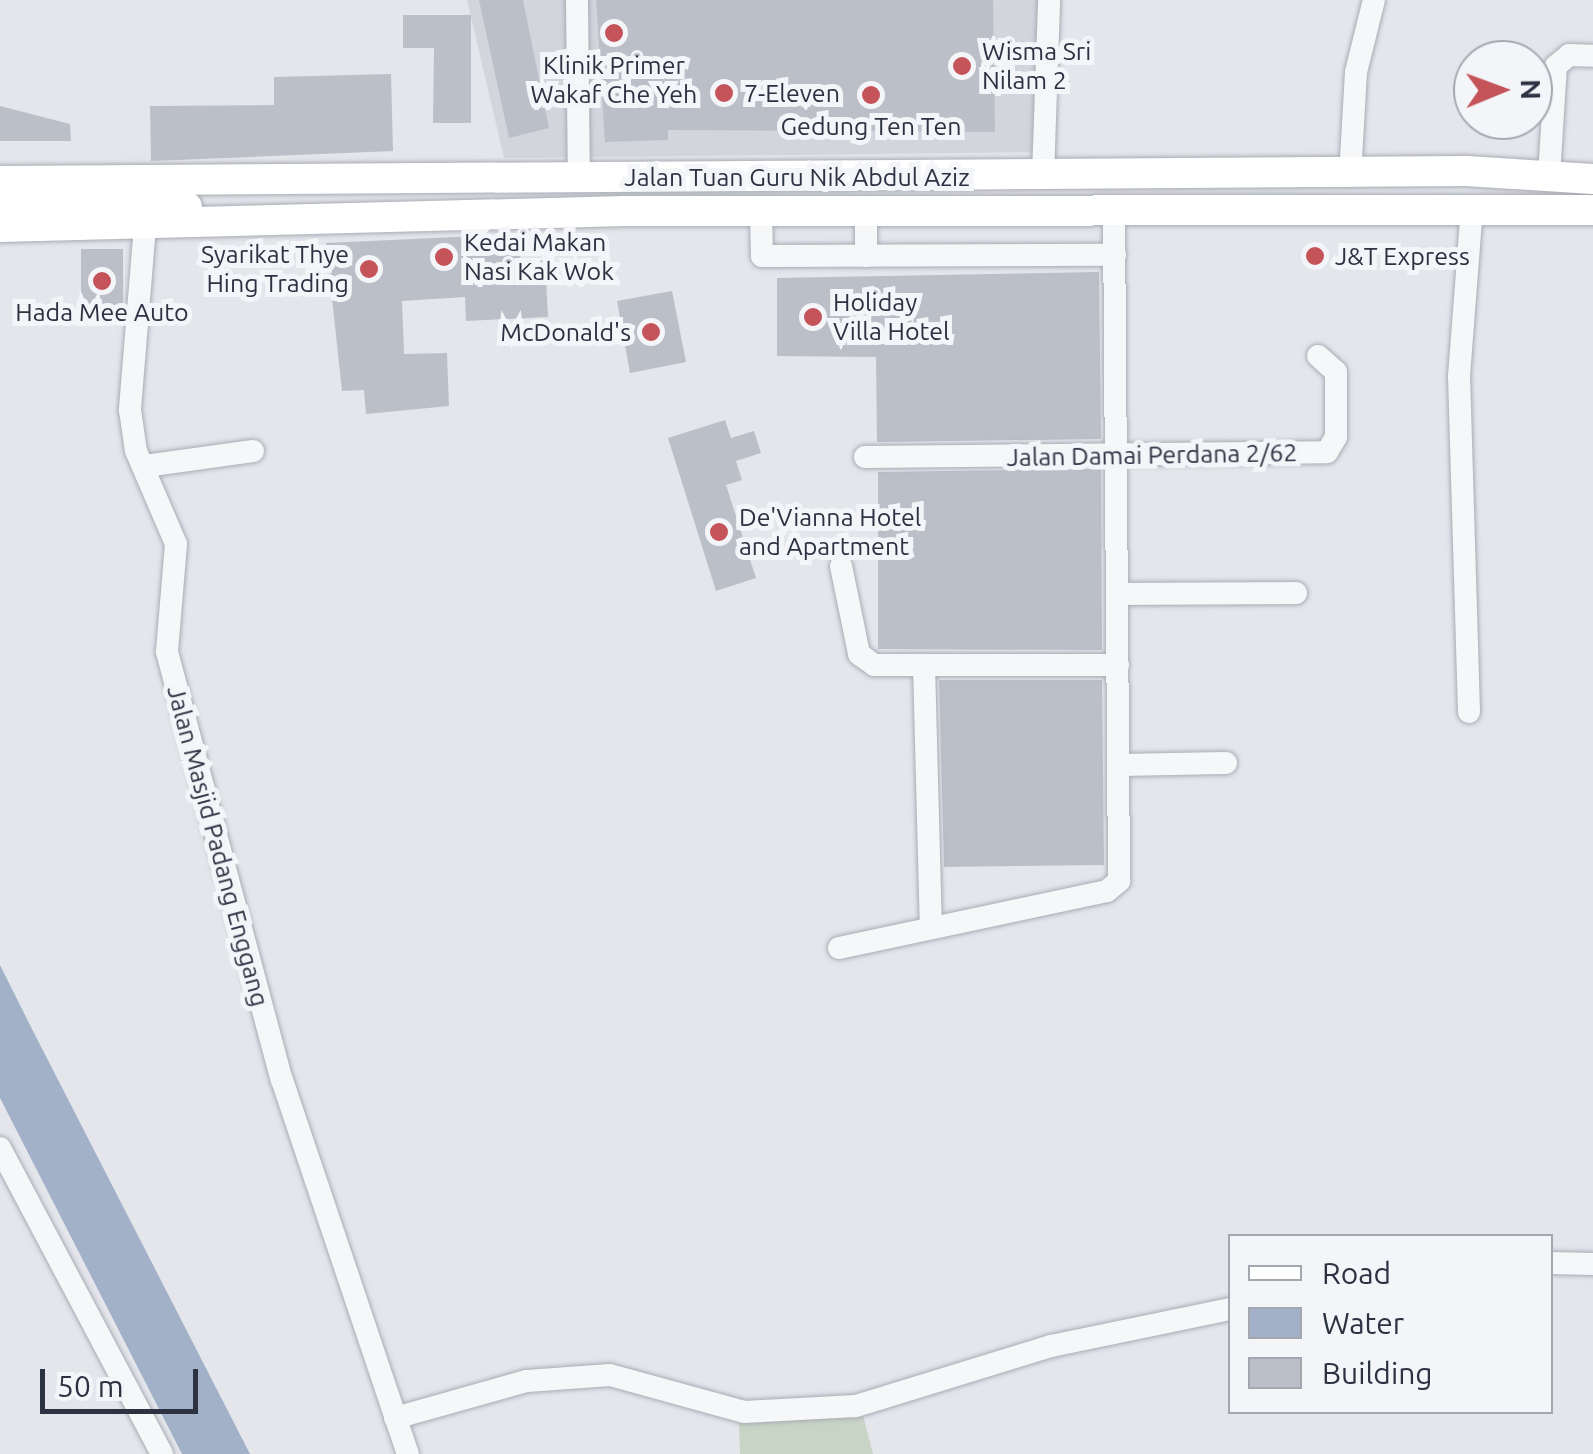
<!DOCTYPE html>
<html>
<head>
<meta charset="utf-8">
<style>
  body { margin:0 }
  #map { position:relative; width:1593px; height:1454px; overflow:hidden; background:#e4e6eb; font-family:Ubuntu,sans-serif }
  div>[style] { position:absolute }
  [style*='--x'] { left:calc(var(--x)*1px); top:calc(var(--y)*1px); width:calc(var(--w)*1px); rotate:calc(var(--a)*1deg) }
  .built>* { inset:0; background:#d2d5dc }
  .green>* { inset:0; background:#c8d4c5 }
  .water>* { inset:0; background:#a2b1c8 }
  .building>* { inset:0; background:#bbbfc7 }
  .roads { filter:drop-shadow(0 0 2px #a9acb5) drop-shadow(0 0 2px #a9acb5) }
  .minor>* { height:22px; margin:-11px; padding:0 11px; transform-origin:11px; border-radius:11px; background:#f6f7f9 }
  .major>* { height:30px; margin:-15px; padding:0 15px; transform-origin:15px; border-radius:15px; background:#fff }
  .dots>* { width:28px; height:28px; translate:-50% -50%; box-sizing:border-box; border:5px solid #f3f5f8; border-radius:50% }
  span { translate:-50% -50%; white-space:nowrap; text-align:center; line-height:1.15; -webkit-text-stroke:10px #f3f5f8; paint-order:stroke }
  .poi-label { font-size:25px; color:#2c3242 }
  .left { translate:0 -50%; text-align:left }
  .right { translate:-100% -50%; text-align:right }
  .street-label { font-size:25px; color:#2c3242 }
  .legend { position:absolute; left:1228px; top:1234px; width:325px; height:180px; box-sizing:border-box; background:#f3f5f8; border:2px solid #a3a7af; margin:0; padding:12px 18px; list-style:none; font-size:30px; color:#2c3242 }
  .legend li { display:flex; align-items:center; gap:20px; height:50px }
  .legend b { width:50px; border:2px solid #a3a7af }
  .north { position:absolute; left:1453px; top:40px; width:100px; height:100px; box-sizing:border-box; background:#f3f5f8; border:2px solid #a3a7af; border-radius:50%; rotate:89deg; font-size:28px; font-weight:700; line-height:40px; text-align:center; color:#2c3242 }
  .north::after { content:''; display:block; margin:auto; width:35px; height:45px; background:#c5535a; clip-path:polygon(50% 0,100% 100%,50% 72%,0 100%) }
  .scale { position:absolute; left:40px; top:1369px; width:158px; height:45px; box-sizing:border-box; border:5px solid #2c3242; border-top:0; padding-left:12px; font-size:30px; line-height:35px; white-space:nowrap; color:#2c3242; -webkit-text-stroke:8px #f3f5f8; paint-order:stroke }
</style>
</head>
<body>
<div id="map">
  <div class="built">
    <div style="clip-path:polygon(467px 0,1049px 0,1044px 152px,504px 158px)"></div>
  </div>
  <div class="green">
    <div style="clip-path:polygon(862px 1411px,873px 1454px,740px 1454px,739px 1421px)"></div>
  </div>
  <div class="water">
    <div style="clip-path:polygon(0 965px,33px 1031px,250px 1454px,182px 1454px,0 1098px)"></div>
  </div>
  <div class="building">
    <div style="clip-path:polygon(479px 0,523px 0,549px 128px,509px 138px)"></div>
    <div style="clip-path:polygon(596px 0,993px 0,995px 132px,668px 130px,668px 140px,605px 142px)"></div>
    <div style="clip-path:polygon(403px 15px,471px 15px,471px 123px,433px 123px,434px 48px,403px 48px)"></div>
    <div style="clip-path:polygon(391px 74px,393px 151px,151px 161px,150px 106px,274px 105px,274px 77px)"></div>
    <div style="clip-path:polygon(0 106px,70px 124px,71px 141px,0 141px)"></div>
    <div style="clip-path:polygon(519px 234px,520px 261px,545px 260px,548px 317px,466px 321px,465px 297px,402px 301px,404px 354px,447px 353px,449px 406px,366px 414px,364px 390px,342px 391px,326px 243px)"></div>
    <div style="clip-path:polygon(81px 249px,123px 249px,123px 314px,81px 314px)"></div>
    <div style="clip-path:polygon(1099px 272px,1101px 439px,877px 442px,876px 357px,777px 356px,777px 278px)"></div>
    <div style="clip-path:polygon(672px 291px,686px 362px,630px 373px,617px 301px)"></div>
    <div style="clip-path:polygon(725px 420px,731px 438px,754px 431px,761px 453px,736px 461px,742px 480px,726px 485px,756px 578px,716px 591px,668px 438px)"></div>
    <div style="clip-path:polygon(1101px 469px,1102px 650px,878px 649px,878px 472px)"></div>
    <div style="clip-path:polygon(939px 680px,1102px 680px,1104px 865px,944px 867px)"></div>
  </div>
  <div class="roads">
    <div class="minor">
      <div style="--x:577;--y:0;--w:178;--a:89.4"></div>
      <div style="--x:1043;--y:176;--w:176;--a:-88"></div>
      <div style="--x:1350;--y:176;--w:104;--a:-86.7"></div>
      <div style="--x:1356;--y:72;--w:74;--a:-76"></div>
      <div style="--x:1549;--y:176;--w:110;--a:-86.4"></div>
      <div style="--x:1556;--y:66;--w:17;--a:-40"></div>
      <div style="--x:1569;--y:55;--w:24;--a:2"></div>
      <div style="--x:866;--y:209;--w:47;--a:90"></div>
      <div style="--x:761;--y:210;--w:46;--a:88.8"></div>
      <div style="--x:762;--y:256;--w:353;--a:-0.2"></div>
      <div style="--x:145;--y:226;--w:185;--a:94.7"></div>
      <div style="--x:130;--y:410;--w:41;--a:81.7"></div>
      <div style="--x:136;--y:451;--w:101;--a:66.7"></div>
      <div style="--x:176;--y:544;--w:108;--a:94.8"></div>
      <div style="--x:167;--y:652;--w:443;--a:75"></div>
      <div style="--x:282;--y:1080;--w:395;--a:71.4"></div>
      <div style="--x:865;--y:457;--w:462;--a:-0.6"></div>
      <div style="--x:1327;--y:452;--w:17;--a:-59"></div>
      <div style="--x:1336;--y:437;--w:65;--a:-90"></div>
      <div style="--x:1336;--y:372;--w:24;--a:-138"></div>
      <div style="--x:145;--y:466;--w:109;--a:-7.9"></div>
      <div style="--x:841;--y:566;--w:90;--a:78.4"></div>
      <div style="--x:859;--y:654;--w:19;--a:36"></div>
      <div style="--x:874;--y:665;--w:50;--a:0"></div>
      <div style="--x:924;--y:665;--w:263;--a:88.5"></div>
      <div style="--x:1117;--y:594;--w:179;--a:-0.3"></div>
      <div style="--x:924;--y:665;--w:194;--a:0"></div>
      <div style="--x:1469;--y:712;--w:336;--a:-91.7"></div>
      <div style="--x:1459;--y:376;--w:170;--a:-85.6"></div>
      <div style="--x:1119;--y:765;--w:107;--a:-1.1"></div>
      <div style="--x:839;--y:948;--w:274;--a:-12"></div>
      <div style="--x:1107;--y:891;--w:16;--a:-40"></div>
      <div style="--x:1119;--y:881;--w:674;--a:-90.43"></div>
      <div style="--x:0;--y:1148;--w:346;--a:62.1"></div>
      <div style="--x:1550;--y:1263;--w:43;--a:1.3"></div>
      <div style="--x:395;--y:1418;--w:137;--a:-15.7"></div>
      <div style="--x:527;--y:1381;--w:83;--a:-4.1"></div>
      <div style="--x:610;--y:1375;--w:139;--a:15.4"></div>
      <div style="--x:744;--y:1412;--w:112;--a:-3.1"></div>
      <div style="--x:856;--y:1406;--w:204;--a:-17.1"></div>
      <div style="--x:1051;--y:1346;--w:183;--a:-11.7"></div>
    </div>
    <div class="major">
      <div style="--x:0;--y:181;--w:1466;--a:-0.39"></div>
      <div style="--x:1466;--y:171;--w:127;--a:3.6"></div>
      <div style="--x:0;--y:205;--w:187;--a:0.6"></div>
      <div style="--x:0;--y:227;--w:626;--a:-1.46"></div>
      <div style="--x:626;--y:211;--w:967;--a:-0.06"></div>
    </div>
  </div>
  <div class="dots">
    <div style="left:614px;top:33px;background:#c5535a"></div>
    <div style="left:962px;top:66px;background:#c5535a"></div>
    <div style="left:724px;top:93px;background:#c5535a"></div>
    <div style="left:871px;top:95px;background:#c5535a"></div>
    <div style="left:1315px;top:256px;background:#c5535a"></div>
    <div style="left:444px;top:257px;background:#c5535a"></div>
    <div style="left:369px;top:269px;background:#c5535a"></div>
    <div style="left:102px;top:281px;background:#c5535a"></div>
    <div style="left:813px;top:317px;background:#c5535a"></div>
    <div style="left:651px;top:332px;background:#c5535a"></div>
    <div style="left:719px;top:532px;background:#c5535a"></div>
  </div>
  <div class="poi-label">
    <span class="left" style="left:982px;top:66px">Wisma Sri<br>Nilam 2</span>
    <span style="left:614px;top:80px">Klinik Primer<br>Wakaf Che Yeh</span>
    <span class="left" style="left:744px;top:93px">7-Eleven</span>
    <span style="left:871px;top:126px">Gedung Ten Ten</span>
    <span class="left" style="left:464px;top:257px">Kedai Makan<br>Nasi Kak Wok</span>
    <span class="right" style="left:349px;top:269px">Syarikat Thye<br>Hing Trading</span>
    <span class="left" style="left:1335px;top:256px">J&amp;T Express</span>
    <span class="left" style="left:833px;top:317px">Holiday<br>Villa Hotel</span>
    <span style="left:102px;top:312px">Hada Mee Auto</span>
    <span class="right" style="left:631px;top:332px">McDonald's</span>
    <span class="left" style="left:739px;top:532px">De'Vianna Hotel<br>and Apartment</span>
  </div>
  <div class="street-label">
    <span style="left:797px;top:177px">Jalan Tuan Guru Nik Abdul Aziz</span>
    <span style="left:1152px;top:455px;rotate:-1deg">Jalan Damai Perdana 2/62</span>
    <span style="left:218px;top:846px;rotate:75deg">Jalan Masjid Padang Enggang</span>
  </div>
  <ul class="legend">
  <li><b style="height:12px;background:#fff"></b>Road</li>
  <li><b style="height:28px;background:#a2b1c8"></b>Water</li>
  <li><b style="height:28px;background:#bbbfc7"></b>Building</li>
  </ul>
  <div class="north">N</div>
  <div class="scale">50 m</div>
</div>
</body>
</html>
